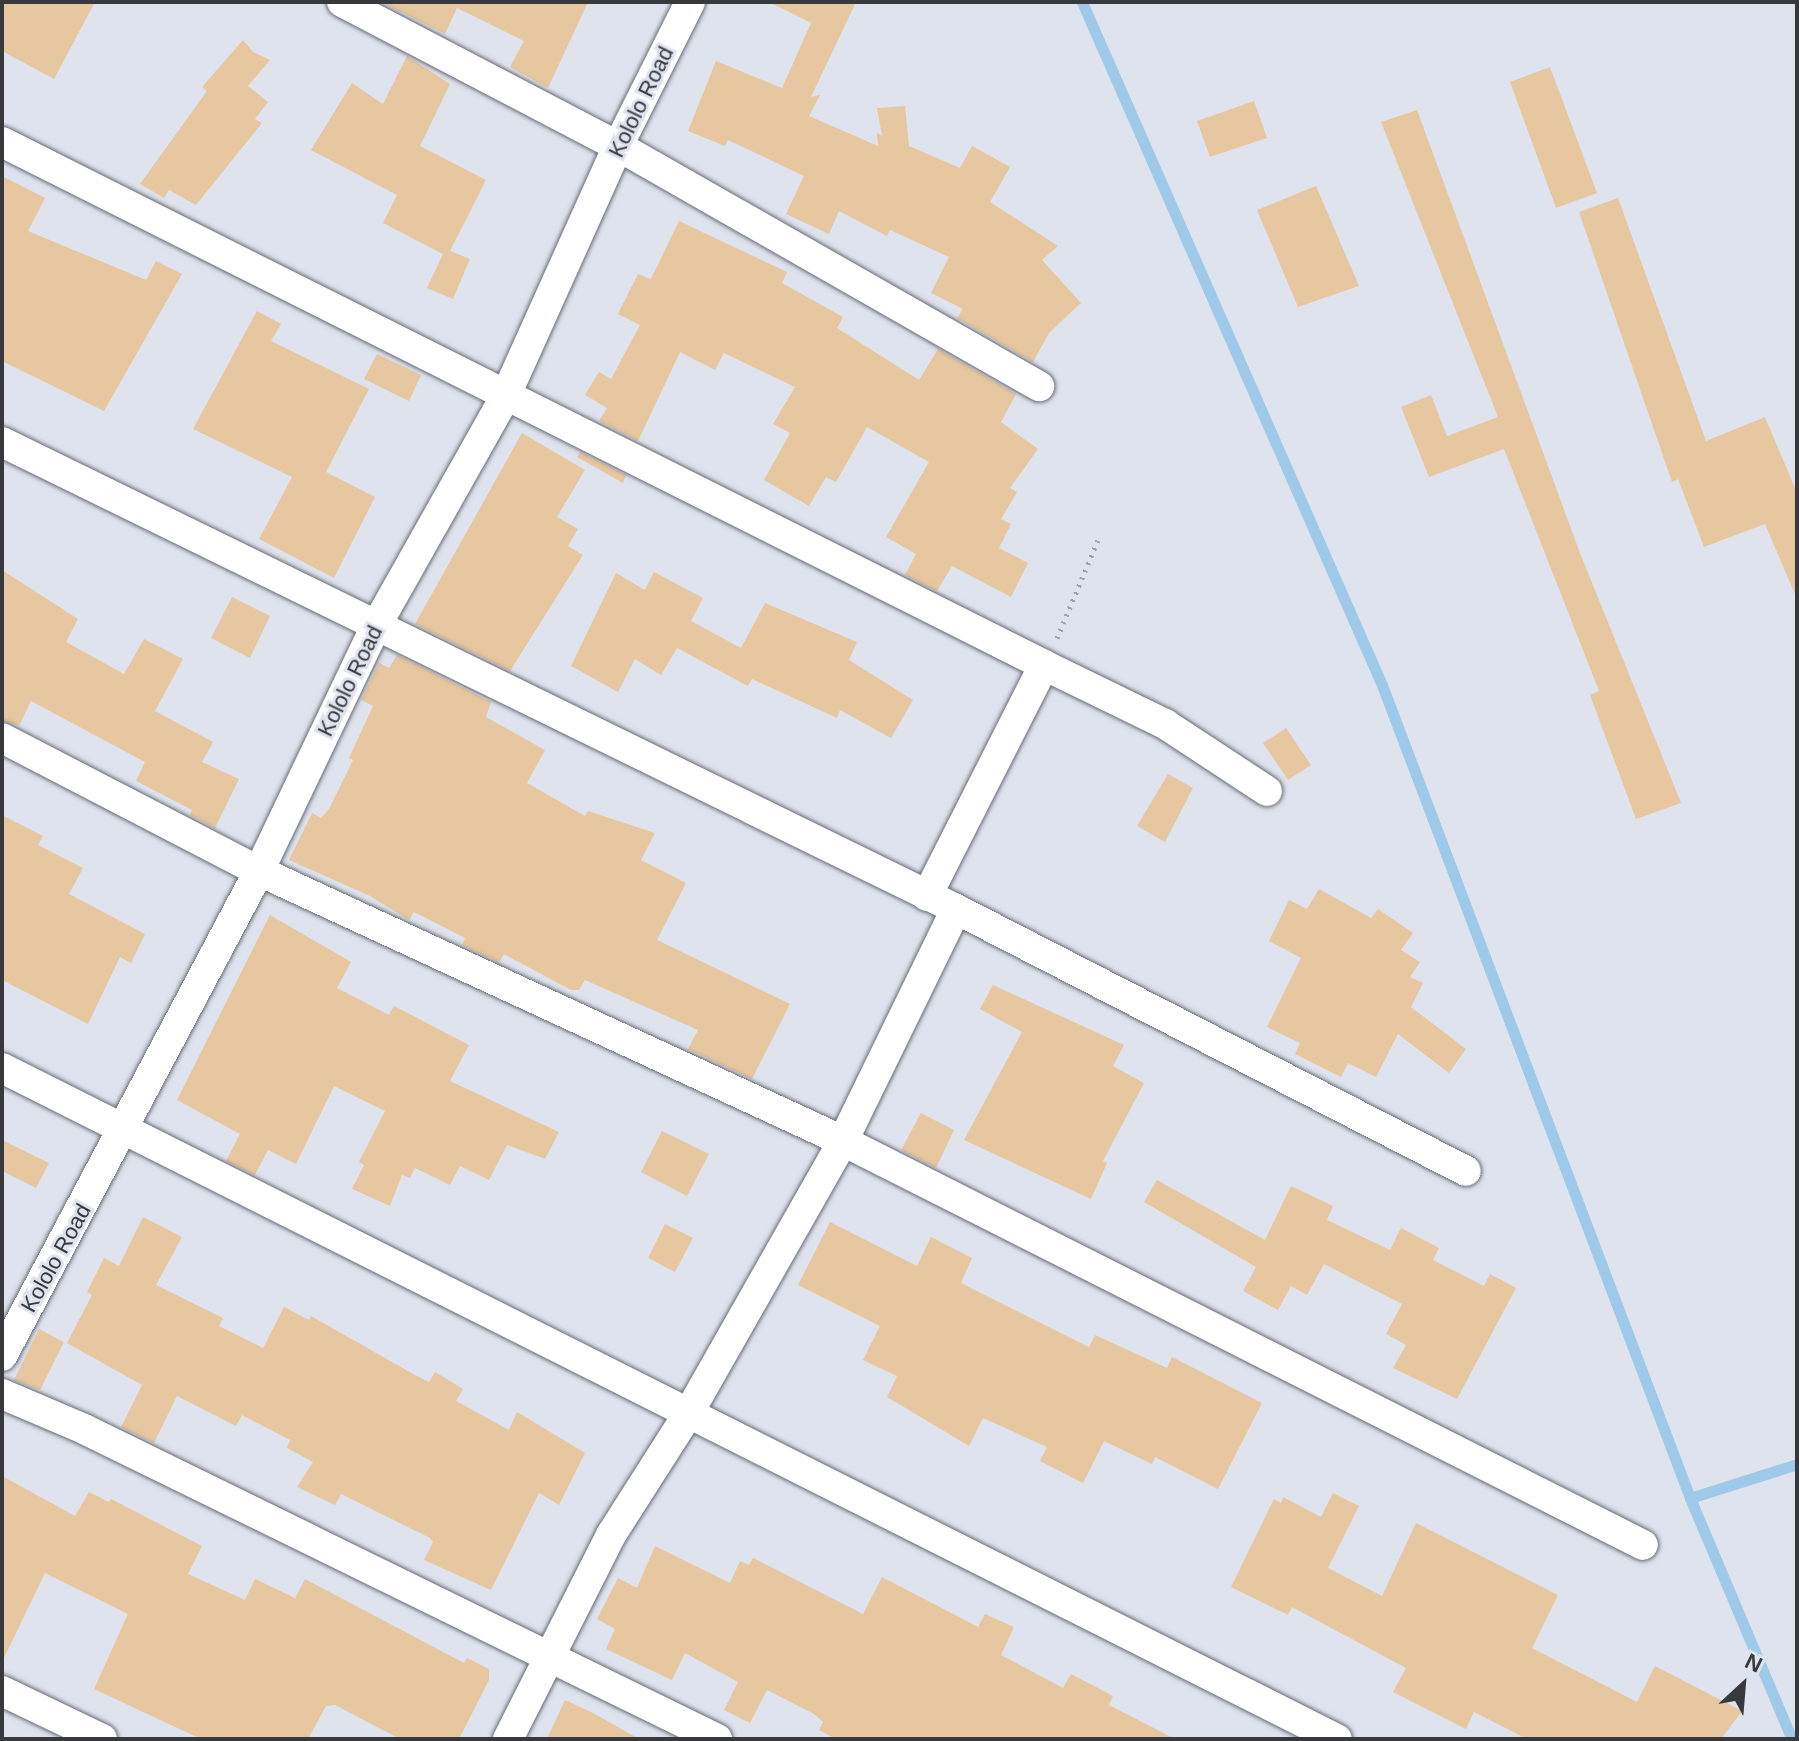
<!DOCTYPE html>
<html>
<head>
<meta charset="utf-8">
<style>
  body { margin:0 }
  #map { position:relative; width:1799px; height:1741px; overflow:hidden; background:#dfe3ee; font-family:Arial,sans-serif }
  div>[style] { position:absolute }
  [style*='--x'] { left:calc(var(--x)*1px); top:calc(var(--y)*1px); width:calc(var(--w)*1px); rotate:calc(var(--a)*1deg) }
  .stream>* { height:11px; margin:-5.5px; padding:0 5.5px; transform-origin:5.5px; border-radius:5.5px; background:#9ec9e9 }
  .building>* { inset:0; background:#e6c79f }
  .path>* { height:5px; margin-top:-2.5px; transform-origin:0; background:repeating-linear-gradient(90deg,#9fa2aa 0 2px,transparent 0 8px) }
  .roads { filter:drop-shadow(0 0 2px #676b74) drop-shadow(0 0 2px #676b74) }
  .street>* { height:30px; margin:-15px; padding:0 15px; transform-origin:15px; border-radius:15px; background:#fff }
  span { translate:-50% -50%; white-space:nowrap; text-align:center; line-height:1.15; -webkit-text-stroke:6px #dfe3ee; paint-order:stroke }
  .street-label { font-size:22px; color:#37393d }
  .frame { position:absolute; inset:0; border:4px solid #37393d; pointer-events:none }
  .north { position:absolute; left:1703px; top:1645px; width:80px; height:80px; -webkit-text-stroke:6px #dfe3ee; paint-order:stroke; rotate:26deg; font-size:22px; font-weight:700; line-height:32px; text-align:center; color:#37393d }
  .north::after { content:''; display:block; margin:auto; width:28px; height:36px; background:#37393d; clip-path:polygon(50% 0,100% 100%,50% 72%,0 100%) }
</style>
</head>
<body>
<div id="map">
  <div class="stream">
    <div style="--x:1082;--y:2;--w:746;--a:66.29"></div>
    <div style="--x:1382;--y:685;--w:869;--a:69.25"></div>
    <div style="--x:1690;--y:1498;--w:112;--a:-17.6"></div>
    <div style="--x:1690;--y:1498;--w:262;--a:67.1"></div>
  </div>
  <div class="building">
    <div style="clip-path:polygon(2px 2px,95px 2px,54px 79px,2px 51px)"></div>
    <div style="clip-path:polygon(381px 2px,588px 2px,548px 88px,510px 67px,524px 41px,457px 8px,445px 34px)"></div>
    <div style="clip-path:polygon(769px 2px,856px 2px,811px 97px,820px 95px,809px 116px,878px 146px,877px 133px,882px 136px,877px 108px,905px 106px,909px 146px,960px 168px,972px 146px,1010px 167px,990px 202px,1058px 246px,1042px 260px,1081px 303px,1049px 333px,1033px 362px,957px 318px,963px 309px,931px 293px,949px 257px,890px 230px,887px 236px,839px 211px,829px 234px,786px 214px,804px 176px,728px 140px,725px 146px,688px 131px,716px 61px,782px 88px,811px 23px)"></div>
    <div style="clip-path:polygon(243px 40px,253px 52px,270px 60px,248px 86px,268px 102px,255px 119px,262px 123px,196px 205px,169px 190px,164px 198px,140px 184px,207px 91px,202px 87px)"></div>
    <div style="clip-path:polygon(407px 56px,450px 84px,420px 146px,486px 180px,450px 251px,470px 259px,453px 299px,427px 288px,443px 254px,383px 223px,397px 195px,311px 150px,352px 83px,383px 104px)"></div>
    <div style="clip-path:polygon(1550px 67px,1597px 193px,1556px 208px,1510px 82px)"></div>
    <div style="clip-path:polygon(1254px 101px,1267px 138px,1210px 157px,1197px 121px)"></div>
    <div style="clip-path:polygon(1417px 110px,1580px 553px,1681px 803px,1636px 819px,1590px 695px,1599px 691px,1504px 449px,1429px 477px,1401px 407px,1431px 395px,1447px 436px,1498px 417px,1381px 122px)"></div>
    <div style="clip-path:polygon(2px 176px,45px 198px,28px 231px,146px 280px,156px 261px,182px 274px,104px 411px,2px 361px)"></div>
    <div style="clip-path:polygon(1316px 186px,1359px 286px,1298px 307px,1257px 210px)"></div>
    <div style="clip-path:polygon(1618px 198px,1706px 441px,1765px 417px,1797px 493px,1797px 599px,1765px 524px,1704px 547px,1678px 479px,1672px 482px,1579px 212px)"></div>
    <div style="clip-path:polygon(679px 221px,787px 272px,782px 283px,843px 317px,837px 328px,919px 380px,938px 349px,1016px 394px,1001px 422px,1038px 449px,1010px 488px,1017px 492px,1001px 519px,1011px 524px,999px 548px,1028px 563px,1011px 597px,952px 566px,937px 591px,905px 575px,916px 554px,886px 537px,929px 462px,867px 427px,836px 482px,826px 477px,809px 506px,764px 480px,790px 433px,773px 424px,795px 387px,724px 353px,715px 370px,680px 352px,638px 441px,599px 421px,607px 408px,585px 395px,599px 372px,611px 379px,640px 325px,618px 314px,638px 274px,651px 279px)"></div>
    <div style="clip-path:polygon(257px 311px,281px 324px,271px 341px,369px 389px,326px 472px,375px 497px,334px 578px,259px 539px,292px 477px,193px 429px)"></div>
    <div style="clip-path:polygon(377px 354px,421px 375px,409px 401px,364px 379px)"></div>
    <div style="clip-path:polygon(522px 433px,585px 470px,557px 517px,578px 529px,568px 546px,583px 555px,510px 671px,415px 624px)"></div>
    <div style="clip-path:polygon(580px 452px,626px 475px,623px 483px,577px 457px)"></div>
    <div style="clip-path:polygon(2px 570px,78px 619px,66px 642px,124px 674px,144px 639px,183px 659px,155px 711px,213px 742px,202px 762px,239px 779px,215px 828px,190px 815px,192px 810px,136px 781px,145px 762px,31px 701px,19px 726px,2px 720px)"></div>
    <div style="clip-path:polygon(654px 572px,703px 598px,691px 621px,741px 648px,765px 603px,857px 642px,849px 660px,913px 700px,891px 738px,840px 710px,837px 718px,752px 679px,748px 686px,677px 648px,661px 675px,635px 659px,618px 692px,571px 666px,616px 573px,645px 590px)"></div>
    <div style="clip-path:polygon(232px 597px,270px 616px,250px 658px,211px 638px)"></div>
    <div style="clip-path:polygon(397px 655px,491px 702px,486px 717px,545px 750px,527px 783px,585px 816px,588px 811px,655px 833px,641px 860px,686px 883px,657px 940px,790px 1004px,752px 1079px,688px 1049px,698px 1030px,585px 980px,579px 990px,571px 990px,504px 954px,499px 962px,462px 945px,465px 938px,414px 912px,409px 920px,370px 896px,289px 860px,312px 813px,321px 818px,329px 809px,353px 760px,349px 758px,373px 706px,361px 700px,379px 663px,389px 668px)"></div>
    <div style="clip-path:polygon(1286px 728px,1311px 765px,1288px 780px,1263px 743px)"></div>
    <div style="clip-path:polygon(1168px 774px,1193px 788px,1165px 842px,1137px 826px)"></div>
    <div style="clip-path:polygon(2px 815px,43px 836px,38px 845px,83px 868px,69px 894px,145px 934px,131px 963px,120px 957px,88px 1024px,2px 980px)"></div>
    <div style="clip-path:polygon(1319px 889px,1371px 918px,1378px 909px,1413px 933px,1401px 950px,1420px 962px,1410px 977px,1423px 983px,1411px 1007px,1466px 1049px,1449px 1073px,1398px 1034px,1376px 1077px,1348px 1063px,1341px 1077px,1295px 1054px,1300px 1043px,1267px 1027px,1301px 958px,1269px 941px,1289px 900px,1307px 909px)"></div>
    <div style="clip-path:polygon(270px 915px,351px 962px,337px 988px,389px 1015px,394px 1006px,469px 1045px,450px 1081px,559px 1132px,545px 1159px,507px 1145px,489px 1180px,460px 1166px,450px 1185px,415px 1168px,410px 1178px,402px 1175px,390px 1206px,352px 1189px,364px 1165px,359px 1162px,385px 1111px,334px 1086px,296px 1164px,268px 1150px,255px 1175px,226px 1161px,240px 1134px,177px 1100px)"></div>
    <div style="clip-path:polygon(993px 985px,1124px 1045px,1113px 1066px,1144px 1083px,1103px 1161px,1107px 1163px,1091px 1199px,964px 1140px,1022px 1032px,980px 1009px)"></div>
    <div style="clip-path:polygon(921px 1113px,954px 1130px,936px 1168px,901px 1150px)"></div>
    <div style="clip-path:polygon(662px 1131px,709px 1154px,687px 1196px,641px 1172px)"></div>
    <div style="clip-path:polygon(2px 1140px,49px 1163px,36px 1188px,2px 1171px)"></div>
    <div style="clip-path:polygon(1157px 1180px,1265px 1240px,1291px 1186px,1333px 1206px,1327px 1220px,1390px 1250px,1401px 1228px,1439px 1248px,1433px 1260px,1484px 1286px,1490px 1274px,1516px 1288px,1457px 1399px,1393px 1368px,1406px 1345px,1386px 1334px,1402px 1304px,1324px 1264px,1307px 1295px,1291px 1286px,1278px 1310px,1243px 1291px,1256px 1267px,1144px 1202px)"></div>
    <div style="clip-path:polygon(143px 1217px,182px 1237px,156px 1285px,223px 1318px,219px 1326px,263px 1348px,284px 1307px,309px 1320px,311px 1316px,415px 1375px,429px 1382px,435px 1372px,463px 1389px,456px 1401px,509px 1430px,517px 1412px,585px 1453px,559px 1505px,539px 1493px,491px 1590px,424px 1560px,433px 1542px,430px 1538px,341px 1494px,335px 1505px,297px 1487px,313px 1462px,287px 1448px,290px 1440px,242px 1415px,236px 1426px,177px 1396px,154px 1443px,121px 1427px,142px 1385px,67px 1343px,92px 1295px,87px 1292px,104px 1258px,119px 1266px)"></div>
    <div style="clip-path:polygon(830px 1222px,917px 1266px,931px 1237px,972px 1258px,961px 1283px,1089px 1347px,1095px 1335px,1167px 1368px,1172px 1357px,1262px 1403px,1218px 1489px,1155px 1457px,1152px 1464px,1104px 1441px,1083px 1483px,1040px 1461px,1047px 1447px,983px 1418px,969px 1446px,887px 1397px,897px 1376px,863px 1360px,880px 1326px,798px 1285px)"></div>
    <div style="clip-path:polygon(665px 1224px,693px 1238px,675px 1272px,648px 1258px)"></div>
    <div style="clip-path:polygon(39px 1329px,64px 1342px,40px 1390px,14px 1380px)"></div>
    <div style="clip-path:polygon(2px 1476px,75px 1516px,89px 1492px,109px 1502px,111px 1499px,202px 1546px,188px 1574px,245px 1600px,255px 1579px,295px 1598px,305px 1579px,464px 1663px,467px 1658px,489px 1669px,489px 1680px,459px 1739px,400px 1739px,335px 1705px,326px 1706px,308px 1739px,201px 1739px,94px 1689px,128px 1614px,45px 1573px,2px 1662px)"></div>
    <div style="clip-path:polygon(1333px 1493px,1359px 1506px,1328px 1568px,1382px 1596px,1416px 1523px,1558px 1595px,1532px 1648px,1637px 1702px,1655px 1666px,1742px 1711px,1721px 1739px,1527px 1739px,1474px 1712px,1466px 1729px,1393px 1692px,1406px 1668px,1292px 1607px,1288px 1615px,1231px 1587px,1274px 1499px,1281px 1503px,1283px 1497px,1321px 1517px)"></div>
    <div style="clip-path:polygon(655px 1546px,730px 1583px,740px 1561px,749px 1565px,753px 1558px,863px 1614px,882px 1577px,978px 1627px,985px 1614px,1014px 1627px,1001px 1655px,1063px 1688px,1071px 1674px,1113px 1696px,1109px 1705px,1175px 1739px,836px 1739px,819px 1730px,823px 1722px,814px 1714px,767px 1690px,750px 1723px,724px 1710px,738px 1682px,685px 1653px,672px 1680px,606px 1649px,615px 1629px,597px 1619px,618px 1578px,637px 1588px)"></div>
    <div style="clip-path:polygon(565px 1700px,591px 1712px,639px 1739px,547px 1739px)"></div>
  </div>
  <div class="path">
    <div style="--x:1057;--y:638;--w:106;--a:-67.3"></div>
  </div>
  <div class="roads">
    <div class="street">
      <div style="--x:342;--y:2;--w:311;--a:27.6"></div>
      <div style="--x:618;--y:146;--w:485;--a:29.7"></div>
      <div style="--x:2;--y:142;--w:1166;--a:26.65"></div>
      <div style="--x:1044;--y:665;--w:259;--a:116.9"></div>
      <div style="--x:2;--y:442;--w:1062;--a:26.08"></div>
      <div style="--x:956;--y:909;--w:573;--a:27.19"></div>
      <div style="--x:1044;--y:665;--w:135;--a:26"></div>
      <div style="--x:1165;--y:724;--w:122;--a:33.3"></div>
      <div style="--x:2;--y:738;--w:289;--a:27.4"></div>
      <div style="--x:259;--y:871;--w:643;--a:24.81"></div>
      <div style="--x:843;--y:1141;--w:896;--a:26.79"></div>
      <div style="--x:2;--y:1068;--w:1494;--a:26.69"></div>
      <div style="--x:2;--y:1356;--w:549;--a:-62.08"></div>
      <div style="--x:259;--y:871;--w:272;--a:-64.5"></div>
      <div style="--x:376;--y:626;--w:265;--a:-60.6"></div>
      <div style="--x:506;--y:395;--w:273;--a:-65.8"></div>
      <div style="--x:618;--y:146;--w:161;--a:-63.4"></div>
      <div style="--x:2;--y:1394;--w:89;--a:23.1"></div>
      <div style="--x:84;--y:1429;--w:705;--a:26.09"></div>
      <div style="--x:2;--y:1691;--w:111;--a:25.6"></div>
      <div style="--x:508;--y:1739;--w:229;--a:-63.2"></div>
      <div style="--x:611;--y:1535;--w:143;--a:-57.5"></div>
      <div style="--x:688;--y:1414;--w:314;--a:-60.4"></div>
      <div style="--x:843;--y:1141;--w:258;--a:-64"></div>
    </div>
  </div>
  <div class="street-label">
    <span style="left:641px;top:102px;rotate:-64deg">Kololo Road</span>
    <span style="left:350px;top:681px;rotate:-64deg">Kololo Road</span>
    <span style="left:56px;top:1258px;rotate:-61deg">Kololo Road</span>
  </div>
  <div class="frame"></div>
  <div class="north">N</div>
</div>
</body>
</html>
